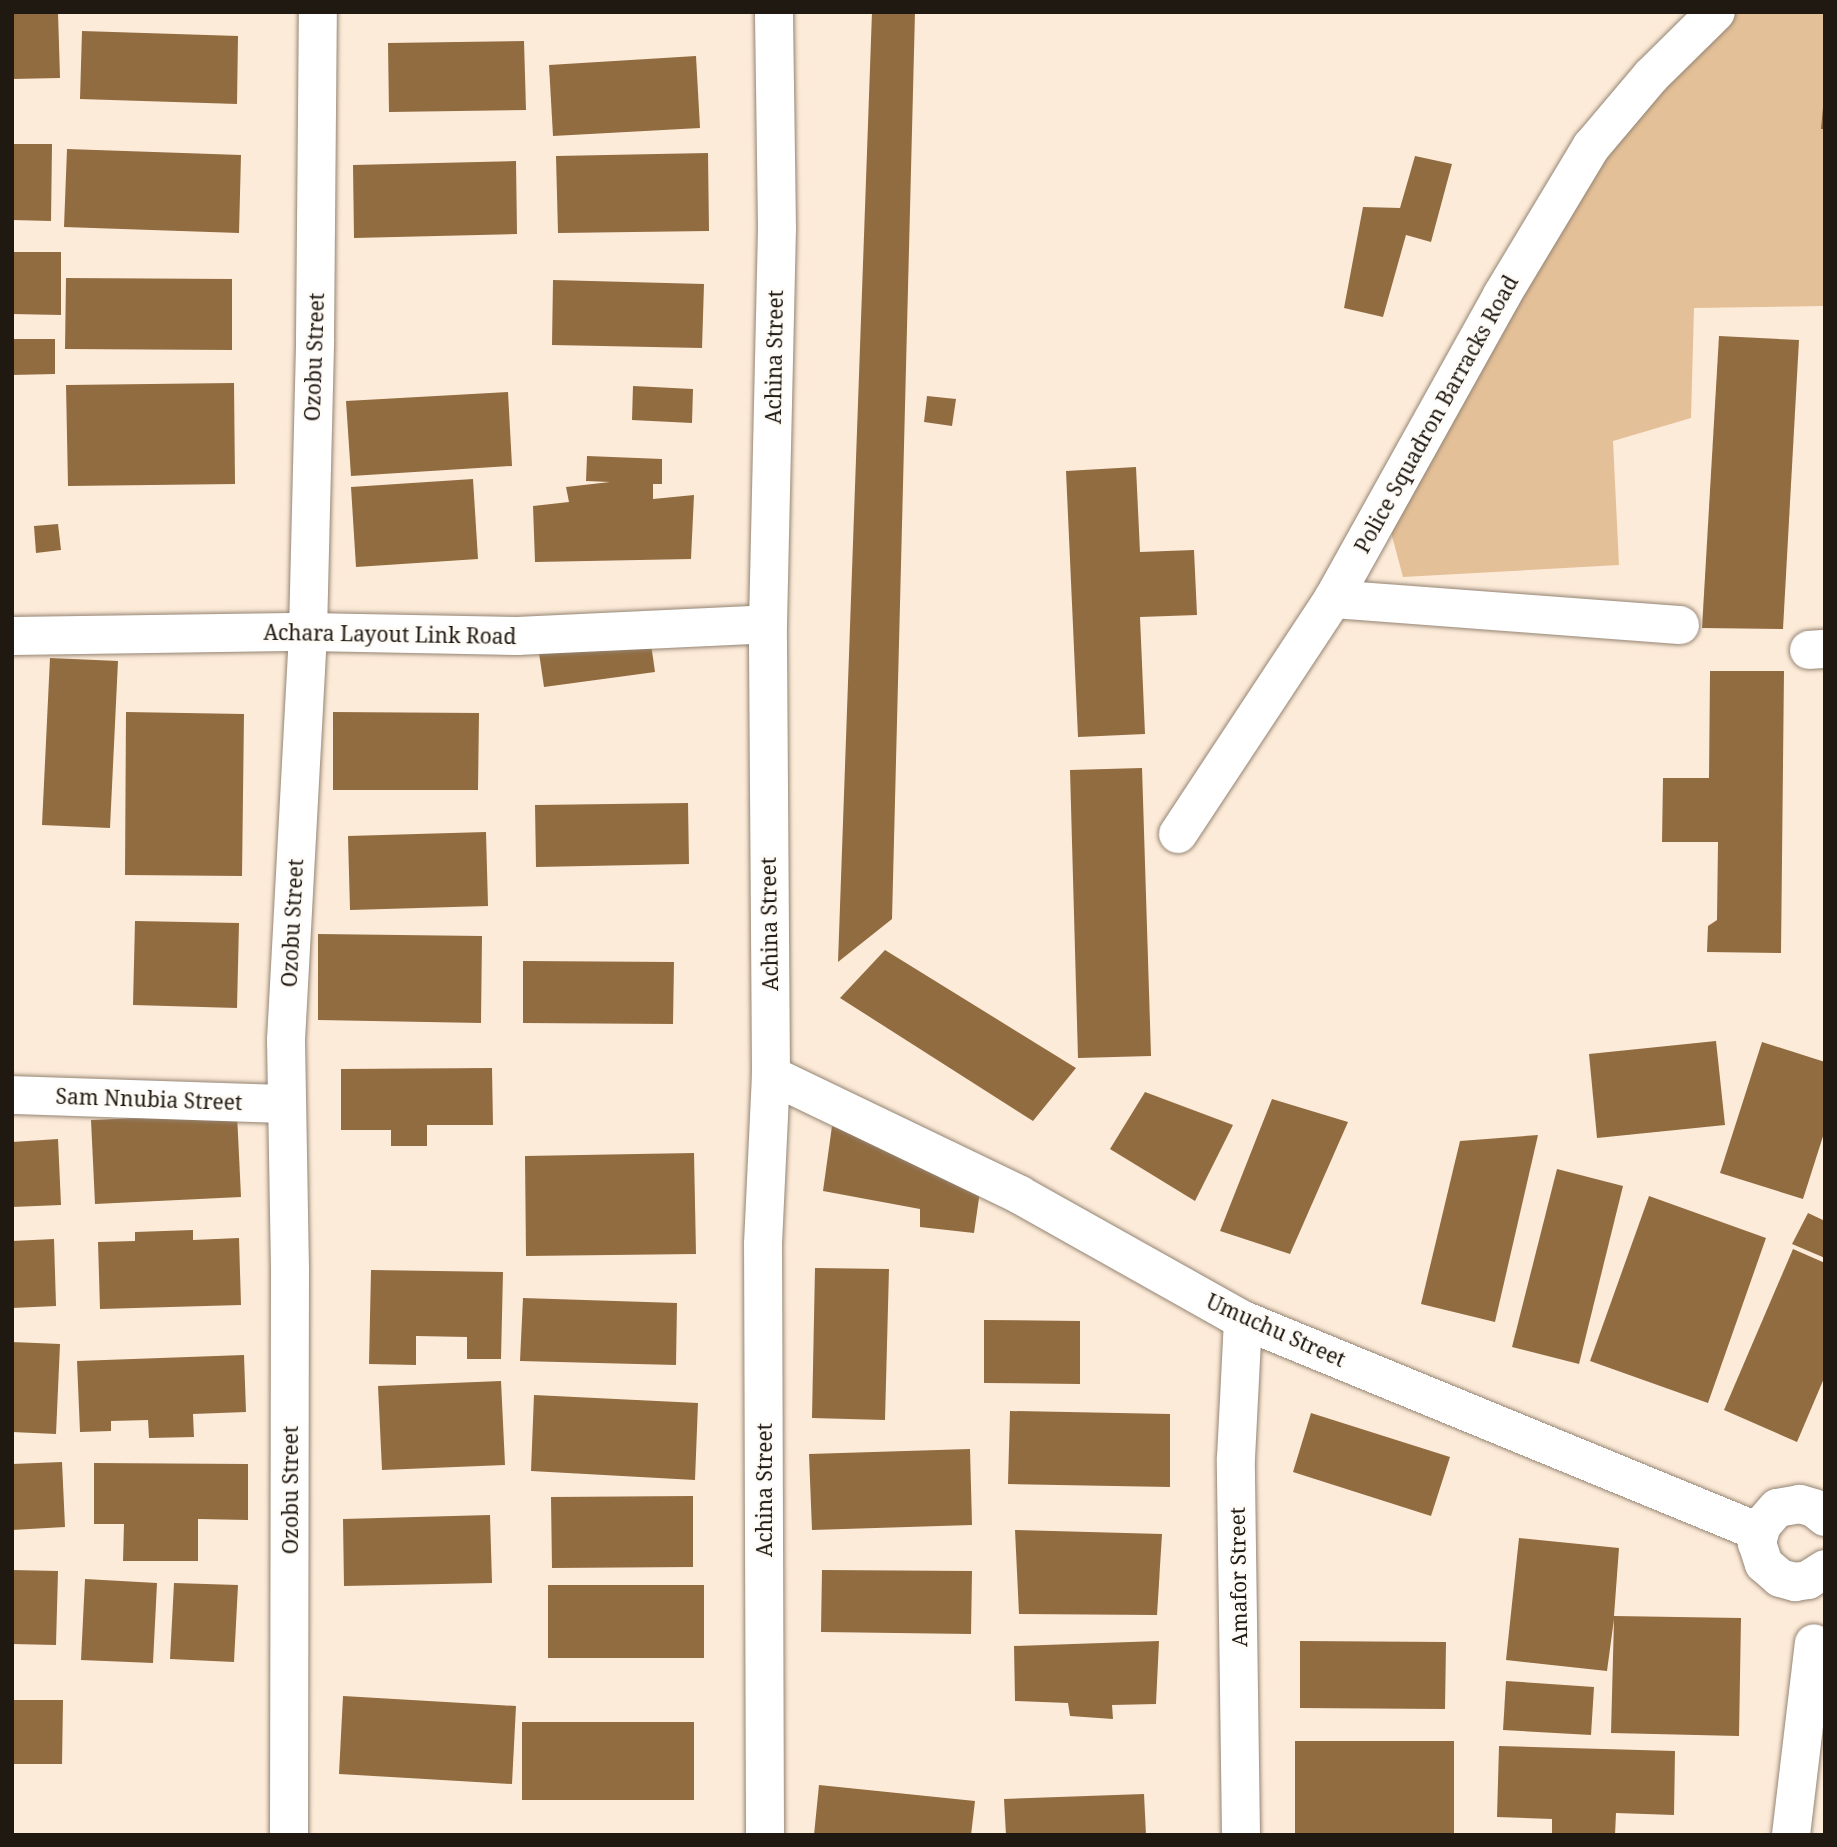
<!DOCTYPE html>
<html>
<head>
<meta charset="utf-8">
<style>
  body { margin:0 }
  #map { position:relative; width:1837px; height:1847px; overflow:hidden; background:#fdebd9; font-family:"Noto Serif",serif }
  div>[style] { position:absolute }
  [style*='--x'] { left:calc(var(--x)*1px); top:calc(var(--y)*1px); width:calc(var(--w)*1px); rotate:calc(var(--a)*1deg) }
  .green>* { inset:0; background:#e4c098 }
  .building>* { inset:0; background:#916c41 }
  .roads { filter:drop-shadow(0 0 2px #948473) drop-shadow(0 0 2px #948473) }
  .minor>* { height:38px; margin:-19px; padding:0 19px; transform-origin:19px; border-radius:19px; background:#fff }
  span { translate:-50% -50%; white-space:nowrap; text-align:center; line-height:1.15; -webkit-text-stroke:5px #fffbf7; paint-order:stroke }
  .street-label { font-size:21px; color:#1f1912 }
  .frame { position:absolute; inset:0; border:14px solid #1f1912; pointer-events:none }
</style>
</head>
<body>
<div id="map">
  <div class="green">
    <div style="clip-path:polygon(1728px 12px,1825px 12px,1825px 315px,1824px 306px,1694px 308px,1691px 418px,1613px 441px,1619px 565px,1403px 577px,1389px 525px,1609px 139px)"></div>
  </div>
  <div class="building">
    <div style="clip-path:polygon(12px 12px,58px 12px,60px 78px,12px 79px)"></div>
    <div style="clip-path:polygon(872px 12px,915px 12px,892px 919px,838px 962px)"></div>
    <div style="clip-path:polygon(82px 31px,238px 36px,237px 104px,80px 99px)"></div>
    <div style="clip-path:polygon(524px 41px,526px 110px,389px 112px,388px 43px)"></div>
    <div style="clip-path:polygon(696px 56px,700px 128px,553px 136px,549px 65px)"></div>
    <div style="clip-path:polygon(1823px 107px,1825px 107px,1825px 129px,1821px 129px)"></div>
    <div style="clip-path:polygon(12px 144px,52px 144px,51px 221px,12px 220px)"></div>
    <div style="clip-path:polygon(67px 149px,241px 155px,239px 233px,64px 227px)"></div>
    <div style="clip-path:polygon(708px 153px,709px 231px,558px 233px,556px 156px)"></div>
    <div style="clip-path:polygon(1415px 156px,1452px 164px,1431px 242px,1406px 235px,1383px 317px,1344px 308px,1363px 207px,1400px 208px)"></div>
    <div style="clip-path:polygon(516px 161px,517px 234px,354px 238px,353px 165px)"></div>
    <div style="clip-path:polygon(12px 252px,61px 252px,61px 315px,12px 314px)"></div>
    <div style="clip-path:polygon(66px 278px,232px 279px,232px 350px,65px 349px)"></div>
    <div style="clip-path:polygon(553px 280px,704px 284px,702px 348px,552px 345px)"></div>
    <div style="clip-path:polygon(1719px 336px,1799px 340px,1783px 629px,1702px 628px)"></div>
    <div style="clip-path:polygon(12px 339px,55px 339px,55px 374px,12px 375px)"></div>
    <div style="clip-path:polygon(234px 383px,235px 484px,68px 486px,66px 385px)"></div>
    <div style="clip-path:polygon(633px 386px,693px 389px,692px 423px,632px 420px)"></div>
    <div style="clip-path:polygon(508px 392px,512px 466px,351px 476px,346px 401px)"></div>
    <div style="clip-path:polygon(927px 396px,956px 399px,952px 426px,924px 422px)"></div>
    <div style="clip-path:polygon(587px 456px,662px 459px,662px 484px,653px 484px,653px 499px,694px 495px,691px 559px,535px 562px,533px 506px,569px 502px,566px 487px,610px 482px,586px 481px)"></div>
    <div style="clip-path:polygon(1136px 467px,1140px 552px,1194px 550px,1197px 615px,1140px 617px,1145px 734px,1078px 737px,1066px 471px)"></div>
    <div style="clip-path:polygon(473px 479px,478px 559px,356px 567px,351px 487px)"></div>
    <div style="clip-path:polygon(58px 524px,61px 550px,36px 553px,34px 526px)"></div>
    <div style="clip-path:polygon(650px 637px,655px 672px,544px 687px,539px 653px)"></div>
    <div style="clip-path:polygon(50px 658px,118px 661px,110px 828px,42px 825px)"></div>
    <div style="clip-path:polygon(1710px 671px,1784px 671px,1781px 953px,1707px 952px,1708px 926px,1717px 920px,1718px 842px,1662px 842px,1663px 778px,1709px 778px)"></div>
    <div style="clip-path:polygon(126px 712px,244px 714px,242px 876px,125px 875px)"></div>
    <div style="clip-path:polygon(333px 712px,479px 713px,478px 790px,333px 790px)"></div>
    <div style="clip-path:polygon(1142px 768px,1151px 1056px,1078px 1058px,1070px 770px)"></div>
    <div style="clip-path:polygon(688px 803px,689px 864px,536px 867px,535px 805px)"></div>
    <div style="clip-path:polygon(486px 832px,488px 906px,350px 910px,348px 836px)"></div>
    <div style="clip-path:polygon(135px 921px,239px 923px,237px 1008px,133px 1005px)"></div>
    <div style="clip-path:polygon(318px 934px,482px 936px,481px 1023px,318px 1020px)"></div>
    <div style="clip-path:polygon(885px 950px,1076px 1068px,1033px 1121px,840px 998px)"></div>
    <div style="clip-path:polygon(523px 961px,674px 962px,673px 1024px,523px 1023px)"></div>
    <div style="clip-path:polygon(1716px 1041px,1725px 1125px,1597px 1138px,1589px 1054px)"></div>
    <div style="clip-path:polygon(1762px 1042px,1825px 1062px,1825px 1130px,1803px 1199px,1720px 1173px)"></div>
    <div style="clip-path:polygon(492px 1068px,493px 1125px,427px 1125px,427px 1146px,391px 1146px,391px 1130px,341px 1130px,341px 1069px)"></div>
    <div style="clip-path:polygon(1145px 1092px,1233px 1125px,1195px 1201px,1110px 1149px)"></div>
    <div style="clip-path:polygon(1272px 1099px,1348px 1122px,1290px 1254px,1220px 1231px)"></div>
    <div style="clip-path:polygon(237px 1114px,241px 1197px,95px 1204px,91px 1120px)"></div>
    <div style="clip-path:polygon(832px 1126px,981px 1184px,974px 1233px,920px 1227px,920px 1209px,823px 1191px)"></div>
    <div style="clip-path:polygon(1538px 1135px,1495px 1322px,1421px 1304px,1460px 1141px)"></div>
    <div style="clip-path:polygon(58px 1139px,61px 1205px,12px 1207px,12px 1142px)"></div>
    <div style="clip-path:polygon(694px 1153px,696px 1254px,526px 1256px,525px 1156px)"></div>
    <div style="clip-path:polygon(1557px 1169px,1623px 1186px,1579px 1364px,1512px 1347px)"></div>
    <div style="clip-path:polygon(1649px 1196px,1766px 1238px,1708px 1403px,1590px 1361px)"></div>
    <div style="clip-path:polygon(1808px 1213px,1825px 1221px,1825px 1258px,1792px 1244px)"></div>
    <div style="clip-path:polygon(193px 1230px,193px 1240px,239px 1238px,241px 1305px,100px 1309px,98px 1242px,135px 1241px,135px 1232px)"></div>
    <div style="clip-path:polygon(54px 1239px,56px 1306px,12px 1308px,12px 1241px)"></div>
    <div style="clip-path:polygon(1793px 1249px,1825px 1263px,1825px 1376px,1797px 1442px,1724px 1410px)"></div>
    <div style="clip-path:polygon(815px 1268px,889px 1269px,885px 1420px,812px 1418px)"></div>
    <div style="clip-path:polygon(371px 1270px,503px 1272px,501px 1359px,467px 1359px,467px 1337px,416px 1336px,416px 1365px,369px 1364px)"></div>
    <div style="clip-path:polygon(523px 1298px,677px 1303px,676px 1365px,520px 1361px)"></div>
    <div style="clip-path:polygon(984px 1320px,1080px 1321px,1080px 1384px,984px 1383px)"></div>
    <div style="clip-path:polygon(12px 1342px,60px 1344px,56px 1434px,12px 1432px)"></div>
    <div style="clip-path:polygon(244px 1355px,246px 1412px,193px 1414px,194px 1437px,149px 1438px,148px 1420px,111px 1421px,111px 1431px,80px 1432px,77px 1361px)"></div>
    <div style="clip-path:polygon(501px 1381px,505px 1465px,382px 1470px,378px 1386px)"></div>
    <div style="clip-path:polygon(534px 1395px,698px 1403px,695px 1480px,531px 1471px)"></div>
    <div style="clip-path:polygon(1010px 1411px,1170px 1414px,1170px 1487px,1008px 1484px)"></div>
    <div style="clip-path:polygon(1311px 1413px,1450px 1457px,1431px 1516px,1293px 1472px)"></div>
    <div style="clip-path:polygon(970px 1449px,972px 1525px,812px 1530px,809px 1454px)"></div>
    <div style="clip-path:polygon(62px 1462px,65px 1527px,12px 1530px,12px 1464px)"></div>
    <div style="clip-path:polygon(94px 1463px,248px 1464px,248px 1520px,198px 1519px,198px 1561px,123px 1561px,124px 1524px,94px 1524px)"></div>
    <div style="clip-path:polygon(693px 1496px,693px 1567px,552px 1568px,551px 1497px)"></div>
    <div style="clip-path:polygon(490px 1515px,492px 1583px,344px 1586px,343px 1519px)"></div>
    <div style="clip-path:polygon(1015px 1530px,1162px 1534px,1157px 1615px,1019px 1614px)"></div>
    <div style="clip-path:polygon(1519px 1538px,1619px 1548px,1614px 1616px,1741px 1618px,1739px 1736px,1611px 1733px,1614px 1619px,1607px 1671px,1506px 1660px)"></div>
    <div style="clip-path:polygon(12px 1570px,58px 1571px,56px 1645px,12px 1644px)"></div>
    <div style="clip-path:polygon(822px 1570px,972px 1571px,971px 1634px,821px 1632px)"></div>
    <div style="clip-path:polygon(85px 1579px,157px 1583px,153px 1663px,81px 1660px)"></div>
    <div style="clip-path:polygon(174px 1583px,238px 1585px,234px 1662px,170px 1659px)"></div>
    <div style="clip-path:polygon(548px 1585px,704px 1585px,704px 1658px,548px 1658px)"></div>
    <div style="clip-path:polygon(1159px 1641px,1156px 1704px,1112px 1705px,1113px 1719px,1070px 1716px,1068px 1703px,1015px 1701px,1014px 1646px)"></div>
    <div style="clip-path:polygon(1300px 1641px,1446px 1642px,1445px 1709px,1300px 1708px)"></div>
    <div style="clip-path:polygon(1506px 1681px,1594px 1687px,1591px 1735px,1503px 1730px)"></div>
    <div style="clip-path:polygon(343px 1696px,516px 1706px,512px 1784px,339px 1774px)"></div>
    <div style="clip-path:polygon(12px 1700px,63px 1700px,62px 1764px,12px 1764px)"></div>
    <div style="clip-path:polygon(522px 1722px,694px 1722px,694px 1800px,522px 1800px)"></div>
    <div style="clip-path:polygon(1295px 1741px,1454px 1741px,1454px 1835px,1295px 1835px)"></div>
    <div style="clip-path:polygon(1499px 1746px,1675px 1751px,1674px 1815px,1616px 1813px,1615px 1835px,1552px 1835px,1552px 1819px,1497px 1817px)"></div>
    <div style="clip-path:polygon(819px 1785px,975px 1801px,971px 1835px,814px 1835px)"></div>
    <div style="clip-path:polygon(1144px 1794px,1146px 1835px,1006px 1835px,1004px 1799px)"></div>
  </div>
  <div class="roads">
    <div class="minor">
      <div style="--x:1333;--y:599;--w:348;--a:4.3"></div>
      <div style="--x:12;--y:636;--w:296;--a:-0.8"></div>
      <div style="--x:308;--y:632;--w:209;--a:1.1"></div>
      <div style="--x:517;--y:636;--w:251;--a:-2.7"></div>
      <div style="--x:1809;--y:650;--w:16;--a:-4"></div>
      <div style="--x:1178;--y:834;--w:282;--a:-56.6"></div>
      <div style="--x:1333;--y:599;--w:348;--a:-60.9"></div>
      <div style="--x:1502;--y:295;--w:173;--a:-59"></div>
      <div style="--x:1591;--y:147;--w:93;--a:-49.8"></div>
      <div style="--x:1651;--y:76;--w:91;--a:-44.6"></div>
      <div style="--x:771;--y:1075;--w:276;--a:25.7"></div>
      <div style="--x:1020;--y:1195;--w:256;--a:29.3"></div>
      <div style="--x:1243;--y:1320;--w:558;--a:22.34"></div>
      <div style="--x:12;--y:1095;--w:275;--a:1.9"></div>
      <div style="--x:1825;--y:1517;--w:14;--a:-141"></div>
      <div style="--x:1814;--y:1508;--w:15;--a:-164"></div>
      <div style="--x:1800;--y:1504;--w:23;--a:170"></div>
      <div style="--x:1777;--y:1508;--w:23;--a:131"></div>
      <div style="--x:1762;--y:1525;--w:19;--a:106"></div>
      <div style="--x:1757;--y:1543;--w:22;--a:72"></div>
      <div style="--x:1764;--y:1564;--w:21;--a:41"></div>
      <div style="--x:1780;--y:1578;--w:16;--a:15"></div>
      <div style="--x:1795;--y:1582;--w:13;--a:-9"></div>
      <div style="--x:1808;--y:1580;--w:20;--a:-33"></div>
      <div style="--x:289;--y:1835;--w:566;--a:-89.9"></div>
      <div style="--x:290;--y:1269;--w:229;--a:-91"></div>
      <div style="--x:286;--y:1040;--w:409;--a:-86.9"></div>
      <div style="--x:308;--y:632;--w:292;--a:-88.6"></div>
      <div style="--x:315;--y:340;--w:328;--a:-89.5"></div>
      <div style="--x:765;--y:1835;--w:591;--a:-90.19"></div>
      <div style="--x:763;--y:1244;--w:169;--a:-87.3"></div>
      <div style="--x:771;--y:1075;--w:451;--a:-90.4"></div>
      <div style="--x:768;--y:624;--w:395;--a:-88.7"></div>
      <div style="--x:777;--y:229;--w:217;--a:-90.8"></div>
      <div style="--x:1241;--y:1835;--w:377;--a:-90.8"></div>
      <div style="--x:1236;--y:1458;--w:138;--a:-87.1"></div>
      <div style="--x:1791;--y:1835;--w:193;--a:-83.2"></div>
    </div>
  </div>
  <div class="street-label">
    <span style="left:314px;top:357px;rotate:-88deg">Ozobu Street</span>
    <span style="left:774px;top:357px;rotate:-89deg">Achina Street</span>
    <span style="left:1436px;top:414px;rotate:-61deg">Police Squadron Barracks Road</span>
    <span style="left:390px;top:634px;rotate:1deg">Achara Layout Link Road</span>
    <span style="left:292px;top:923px;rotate:-87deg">Ozobu Street</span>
    <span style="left:769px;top:924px;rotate:-91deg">Achina Street</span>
    <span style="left:149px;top:1099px;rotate:2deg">Sam Nnubia Street</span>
    <span style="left:1276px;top:1330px;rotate:24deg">Umuchu Street</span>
    <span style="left:290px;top:1490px;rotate:-90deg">Ozobu Street</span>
    <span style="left:764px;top:1490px;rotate:-90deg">Achina Street</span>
    <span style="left:1238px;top:1577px;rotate:-91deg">Amafor Street</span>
  </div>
  <div class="frame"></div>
</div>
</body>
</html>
